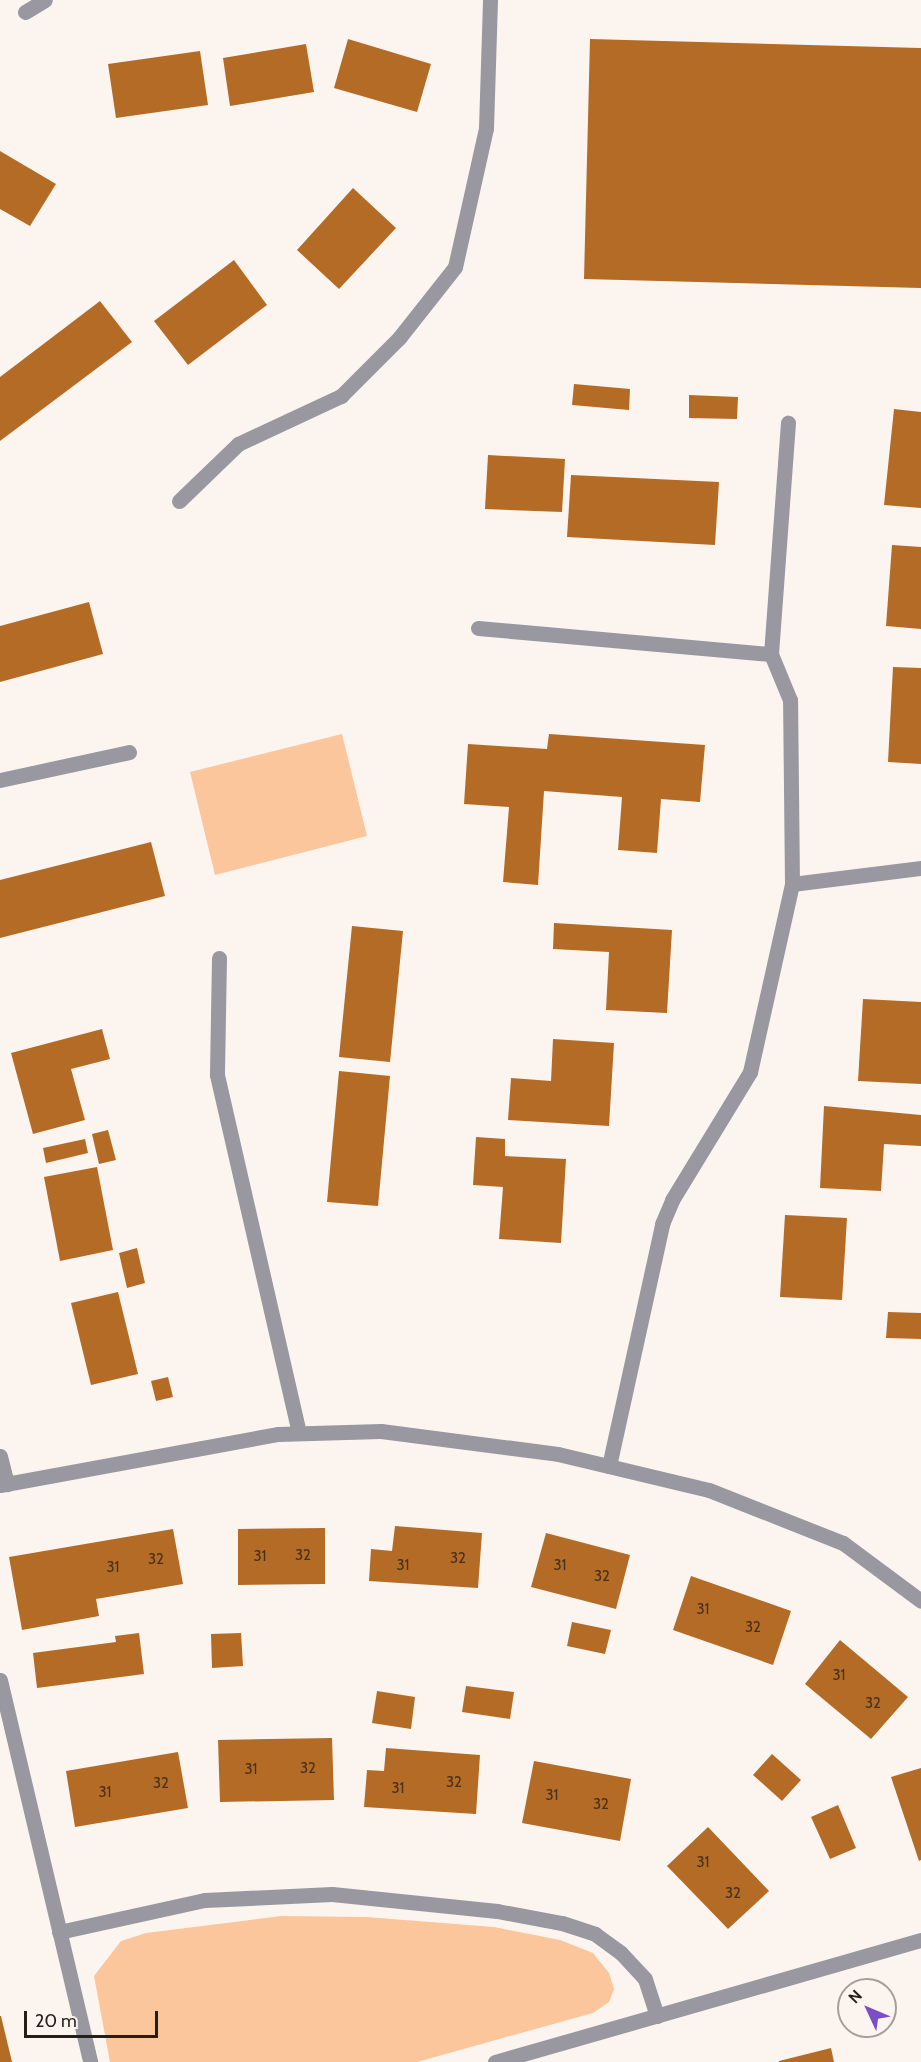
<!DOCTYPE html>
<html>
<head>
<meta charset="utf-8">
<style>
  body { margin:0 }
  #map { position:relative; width:921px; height:2062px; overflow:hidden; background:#fcf5ef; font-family:Cabin,sans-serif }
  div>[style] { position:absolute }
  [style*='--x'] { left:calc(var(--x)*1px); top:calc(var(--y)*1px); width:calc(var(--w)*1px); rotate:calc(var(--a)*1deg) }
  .green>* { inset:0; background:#fcc69c }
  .building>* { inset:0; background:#b46b25 }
  .minor>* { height:15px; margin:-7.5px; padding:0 7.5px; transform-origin:7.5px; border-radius:7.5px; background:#9998a0 }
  span { translate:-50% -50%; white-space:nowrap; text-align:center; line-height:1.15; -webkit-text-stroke:4.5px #fcf5ef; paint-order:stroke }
  .number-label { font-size:15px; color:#48311c }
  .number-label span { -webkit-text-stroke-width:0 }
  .north { position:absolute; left:837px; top:1978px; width:60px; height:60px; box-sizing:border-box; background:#fcf5ef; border:2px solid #a69f99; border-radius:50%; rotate:314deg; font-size:16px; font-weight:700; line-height:24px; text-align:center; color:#241e19 }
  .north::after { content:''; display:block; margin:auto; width:21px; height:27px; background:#7a4ec6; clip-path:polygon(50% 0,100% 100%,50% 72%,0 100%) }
  .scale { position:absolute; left:24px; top:2011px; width:134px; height:27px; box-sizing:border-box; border:3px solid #241e19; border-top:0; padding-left:8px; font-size:18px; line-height:21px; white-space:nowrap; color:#241e19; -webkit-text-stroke:4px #fcf5ef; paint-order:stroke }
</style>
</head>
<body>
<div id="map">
  <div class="green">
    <div style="clip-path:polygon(342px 734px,367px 836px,215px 875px,190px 772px)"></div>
    <div style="clip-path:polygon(281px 1916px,366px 1917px,494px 1927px,560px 1940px,593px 1953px,609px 1973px,614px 1989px,609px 2002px,593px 2013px,417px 2062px,110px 2062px,94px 1976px,121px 1941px,146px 1933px)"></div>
  </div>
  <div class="building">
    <div style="clip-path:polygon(348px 39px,431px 64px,417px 112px,334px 88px)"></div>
    <div style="clip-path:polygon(590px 39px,921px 48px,921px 288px,584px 279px)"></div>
    <div style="clip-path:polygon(306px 44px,314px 92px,230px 106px,223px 58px)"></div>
    <div style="clip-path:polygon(200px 51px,208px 105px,116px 118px,108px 64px)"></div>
    <div style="clip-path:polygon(0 151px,56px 184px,30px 226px,0 209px)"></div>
    <div style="clip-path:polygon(353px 188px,396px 228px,339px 289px,297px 250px)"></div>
    <div style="clip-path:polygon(234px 260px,267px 305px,188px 365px,154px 321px)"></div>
    <div style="clip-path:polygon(100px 301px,132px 342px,0 441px,0 377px)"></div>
    <div style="clip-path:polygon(574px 384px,630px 389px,629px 410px,572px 405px)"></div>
    <div style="clip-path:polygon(689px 395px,738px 397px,737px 419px,689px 418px)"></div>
    <div style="clip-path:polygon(894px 409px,921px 412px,921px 508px,884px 505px)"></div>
    <div style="clip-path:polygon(488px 455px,565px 459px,562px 512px,485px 509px)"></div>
    <div style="clip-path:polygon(571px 475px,719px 482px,715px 545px,567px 537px)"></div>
    <div style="clip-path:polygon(892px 545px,921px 547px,921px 629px,886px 626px)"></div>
    <div style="clip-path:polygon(89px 602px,103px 654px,0 682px,0 626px)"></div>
    <div style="clip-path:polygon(893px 667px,921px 668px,921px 764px,888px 762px)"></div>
    <div style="clip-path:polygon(549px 734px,705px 745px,700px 802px,661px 799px,657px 853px,618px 850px,622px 797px,544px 791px,538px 885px,503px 882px,509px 807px,464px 804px,468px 744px,547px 749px)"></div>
    <div style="clip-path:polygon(151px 842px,165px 896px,0 938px,0 880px)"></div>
    <div style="clip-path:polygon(554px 923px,672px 930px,667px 1013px,606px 1010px,609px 952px,553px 949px)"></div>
    <div style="clip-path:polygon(352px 926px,403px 931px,390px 1062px,339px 1057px)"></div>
    <div style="clip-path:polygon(863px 999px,921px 1002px,921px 1084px,858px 1081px)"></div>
    <div style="clip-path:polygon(102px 1029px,110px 1059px,71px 1069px,85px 1120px,33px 1134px,11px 1053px)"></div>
    <div style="clip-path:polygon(553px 1039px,614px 1043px,609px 1126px,508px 1120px,511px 1078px,551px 1081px)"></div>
    <div style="clip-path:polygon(339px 1071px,390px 1076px,378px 1206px,327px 1202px)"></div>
    <div style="clip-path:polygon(824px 1106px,921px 1115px,921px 1146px,884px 1144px,881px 1191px,820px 1188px)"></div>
    <div style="clip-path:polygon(108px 1130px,116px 1160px,99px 1164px,92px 1134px)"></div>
    <div style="clip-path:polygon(476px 1137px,505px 1139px,505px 1156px,566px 1159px,561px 1243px,499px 1239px,503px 1187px,473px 1185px)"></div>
    <div style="clip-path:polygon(85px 1139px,88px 1153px,46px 1163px,43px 1148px)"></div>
    <div style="clip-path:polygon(97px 1167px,113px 1250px,60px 1261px,44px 1177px)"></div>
    <div style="clip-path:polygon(785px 1215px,847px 1218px,842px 1300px,780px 1297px)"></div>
    <div style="clip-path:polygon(137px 1248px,145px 1283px,127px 1288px,119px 1253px)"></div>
    <div style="clip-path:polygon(118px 1292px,138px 1374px,91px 1385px,71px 1303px)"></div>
    <div style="clip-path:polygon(888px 1312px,921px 1313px,921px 1339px,886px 1338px)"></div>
    <div style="clip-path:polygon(168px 1377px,173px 1397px,156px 1401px,151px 1381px)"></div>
    <div style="clip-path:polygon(395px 1526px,482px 1533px,478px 1588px,369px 1581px,371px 1549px,392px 1551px)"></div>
    <div style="clip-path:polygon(325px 1528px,325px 1584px,238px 1585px,238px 1529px)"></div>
    <div style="clip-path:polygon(173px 1529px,183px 1584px,96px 1599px,99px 1616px,22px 1630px,9px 1557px)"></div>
    <div style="clip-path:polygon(546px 1533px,630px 1555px,616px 1609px,531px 1587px)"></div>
    <div style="clip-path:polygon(691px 1576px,791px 1611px,773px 1665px,673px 1630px)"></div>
    <div style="clip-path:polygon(572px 1622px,611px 1630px,605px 1654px,567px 1646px)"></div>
    <div style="clip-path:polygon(139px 1633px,144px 1674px,37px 1688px,33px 1653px,116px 1642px,115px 1636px)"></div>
    <div style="clip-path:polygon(241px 1633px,243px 1666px,212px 1668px,211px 1634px)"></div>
    <div style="clip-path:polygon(840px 1640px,908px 1697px,871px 1739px,805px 1684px)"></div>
    <div style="clip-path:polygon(466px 1686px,514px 1692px,510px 1719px,462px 1712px)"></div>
    <div style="clip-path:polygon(377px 1691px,415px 1697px,411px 1729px,372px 1723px)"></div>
    <div style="clip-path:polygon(332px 1738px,334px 1800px,220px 1802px,218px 1740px)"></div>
    <div style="clip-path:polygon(386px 1748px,480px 1755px,476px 1814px,364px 1807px,367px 1770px,384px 1771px)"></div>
    <div style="clip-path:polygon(178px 1752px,188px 1808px,75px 1827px,66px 1771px)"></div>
    <div style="clip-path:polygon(772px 1754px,801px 1780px,782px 1801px,753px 1775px)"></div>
    <div style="clip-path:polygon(534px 1761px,631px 1779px,620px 1841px,522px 1823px)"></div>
    <div style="clip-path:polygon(921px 1768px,921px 1860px,919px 1861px,891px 1777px)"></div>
    <div style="clip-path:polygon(838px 1805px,856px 1848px,830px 1859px,811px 1817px)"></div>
    <div style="clip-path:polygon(708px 1827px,769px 1891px,728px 1929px,667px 1866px)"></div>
    <div style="clip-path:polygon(0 2016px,1px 2016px,12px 2062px,0 2062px)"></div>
    <div style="clip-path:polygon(831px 2048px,834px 2062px,779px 2062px,779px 2061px)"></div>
  </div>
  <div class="minor">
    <div style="--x:25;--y:12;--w:23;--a:-31"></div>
    <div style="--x:179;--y:501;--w:82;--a:-44"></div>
    <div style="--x:238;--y:444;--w:114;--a:-25"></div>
    <div style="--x:341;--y:396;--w:82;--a:-45"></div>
    <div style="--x:399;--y:338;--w:90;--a:-51.7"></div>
    <div style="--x:455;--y:267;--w:142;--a:-77.4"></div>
    <div style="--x:486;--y:128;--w:128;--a:-88.2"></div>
    <div style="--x:478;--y:628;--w:294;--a:5.1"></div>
    <div style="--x:0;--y:780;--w:132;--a:-12.2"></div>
    <div style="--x:792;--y:884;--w:130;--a:-7.1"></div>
    <div style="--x:219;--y:958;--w:117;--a:91"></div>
    <div style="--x:217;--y:1075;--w:366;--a:77.1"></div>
    <div style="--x:0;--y:1456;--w:29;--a:76"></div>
    <div style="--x:609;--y:1466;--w:248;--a:-77.6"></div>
    <div style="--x:662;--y:1224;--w:26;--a:-67"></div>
    <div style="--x:672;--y:1200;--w:150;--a:-58.6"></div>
    <div style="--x:750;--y:1072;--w:193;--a:-77.4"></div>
    <div style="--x:792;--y:884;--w:184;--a:-90.6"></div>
    <div style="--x:790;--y:700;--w:50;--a:-112.4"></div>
    <div style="--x:771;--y:654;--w:232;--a:-85.8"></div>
    <div style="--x:0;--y:1485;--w:283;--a:-10.4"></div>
    <div style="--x:278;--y:1434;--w:103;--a:-1.7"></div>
    <div style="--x:381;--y:1431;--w:178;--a:7.4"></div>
    <div style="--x:558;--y:1454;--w:155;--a:13.4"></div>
    <div style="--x:709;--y:1490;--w:144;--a:21.6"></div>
    <div style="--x:843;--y:1543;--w:97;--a:36.6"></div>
    <div style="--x:0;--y:1680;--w:392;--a:76.7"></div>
    <div style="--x:59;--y:1932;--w:149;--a:-12.4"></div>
    <div style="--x:205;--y:1900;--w:127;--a:-2.7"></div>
    <div style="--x:332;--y:1894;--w:166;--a:5.9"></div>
    <div style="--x:497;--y:1911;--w:66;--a:10.5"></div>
    <div style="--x:562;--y:1923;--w:35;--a:18"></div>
    <div style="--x:595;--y:1934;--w:32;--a:36"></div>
    <div style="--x:621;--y:1953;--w:35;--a:47"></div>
    <div style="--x:645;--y:1979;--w:39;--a:72"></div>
    <div style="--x:495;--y:2062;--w:443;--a:-16"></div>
  </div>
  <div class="number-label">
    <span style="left:303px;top:1556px">32</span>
    <span style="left:260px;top:1557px">31</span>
    <span style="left:458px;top:1559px">32</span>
    <span style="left:156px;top:1560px">32</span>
    <span style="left:403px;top:1566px">31</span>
    <span style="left:560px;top:1566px">31</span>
    <span style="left:113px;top:1568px">31</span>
    <span style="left:602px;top:1577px">32</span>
    <span style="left:703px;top:1610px">31</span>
    <span style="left:753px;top:1628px">32</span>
    <span style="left:839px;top:1676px">31</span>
    <span style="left:873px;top:1704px">32</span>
    <span style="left:308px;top:1769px">32</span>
    <span style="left:251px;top:1770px">31</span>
    <span style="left:454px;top:1783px">32</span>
    <span style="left:161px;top:1784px">32</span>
    <span style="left:398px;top:1789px">31</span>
    <span style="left:105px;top:1793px">31</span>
    <span style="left:552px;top:1796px">31</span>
    <span style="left:601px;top:1805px">32</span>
    <span style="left:703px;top:1863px">31</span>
    <span style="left:733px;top:1894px">32</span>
  </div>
  <div class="north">N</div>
  <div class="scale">20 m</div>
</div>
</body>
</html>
